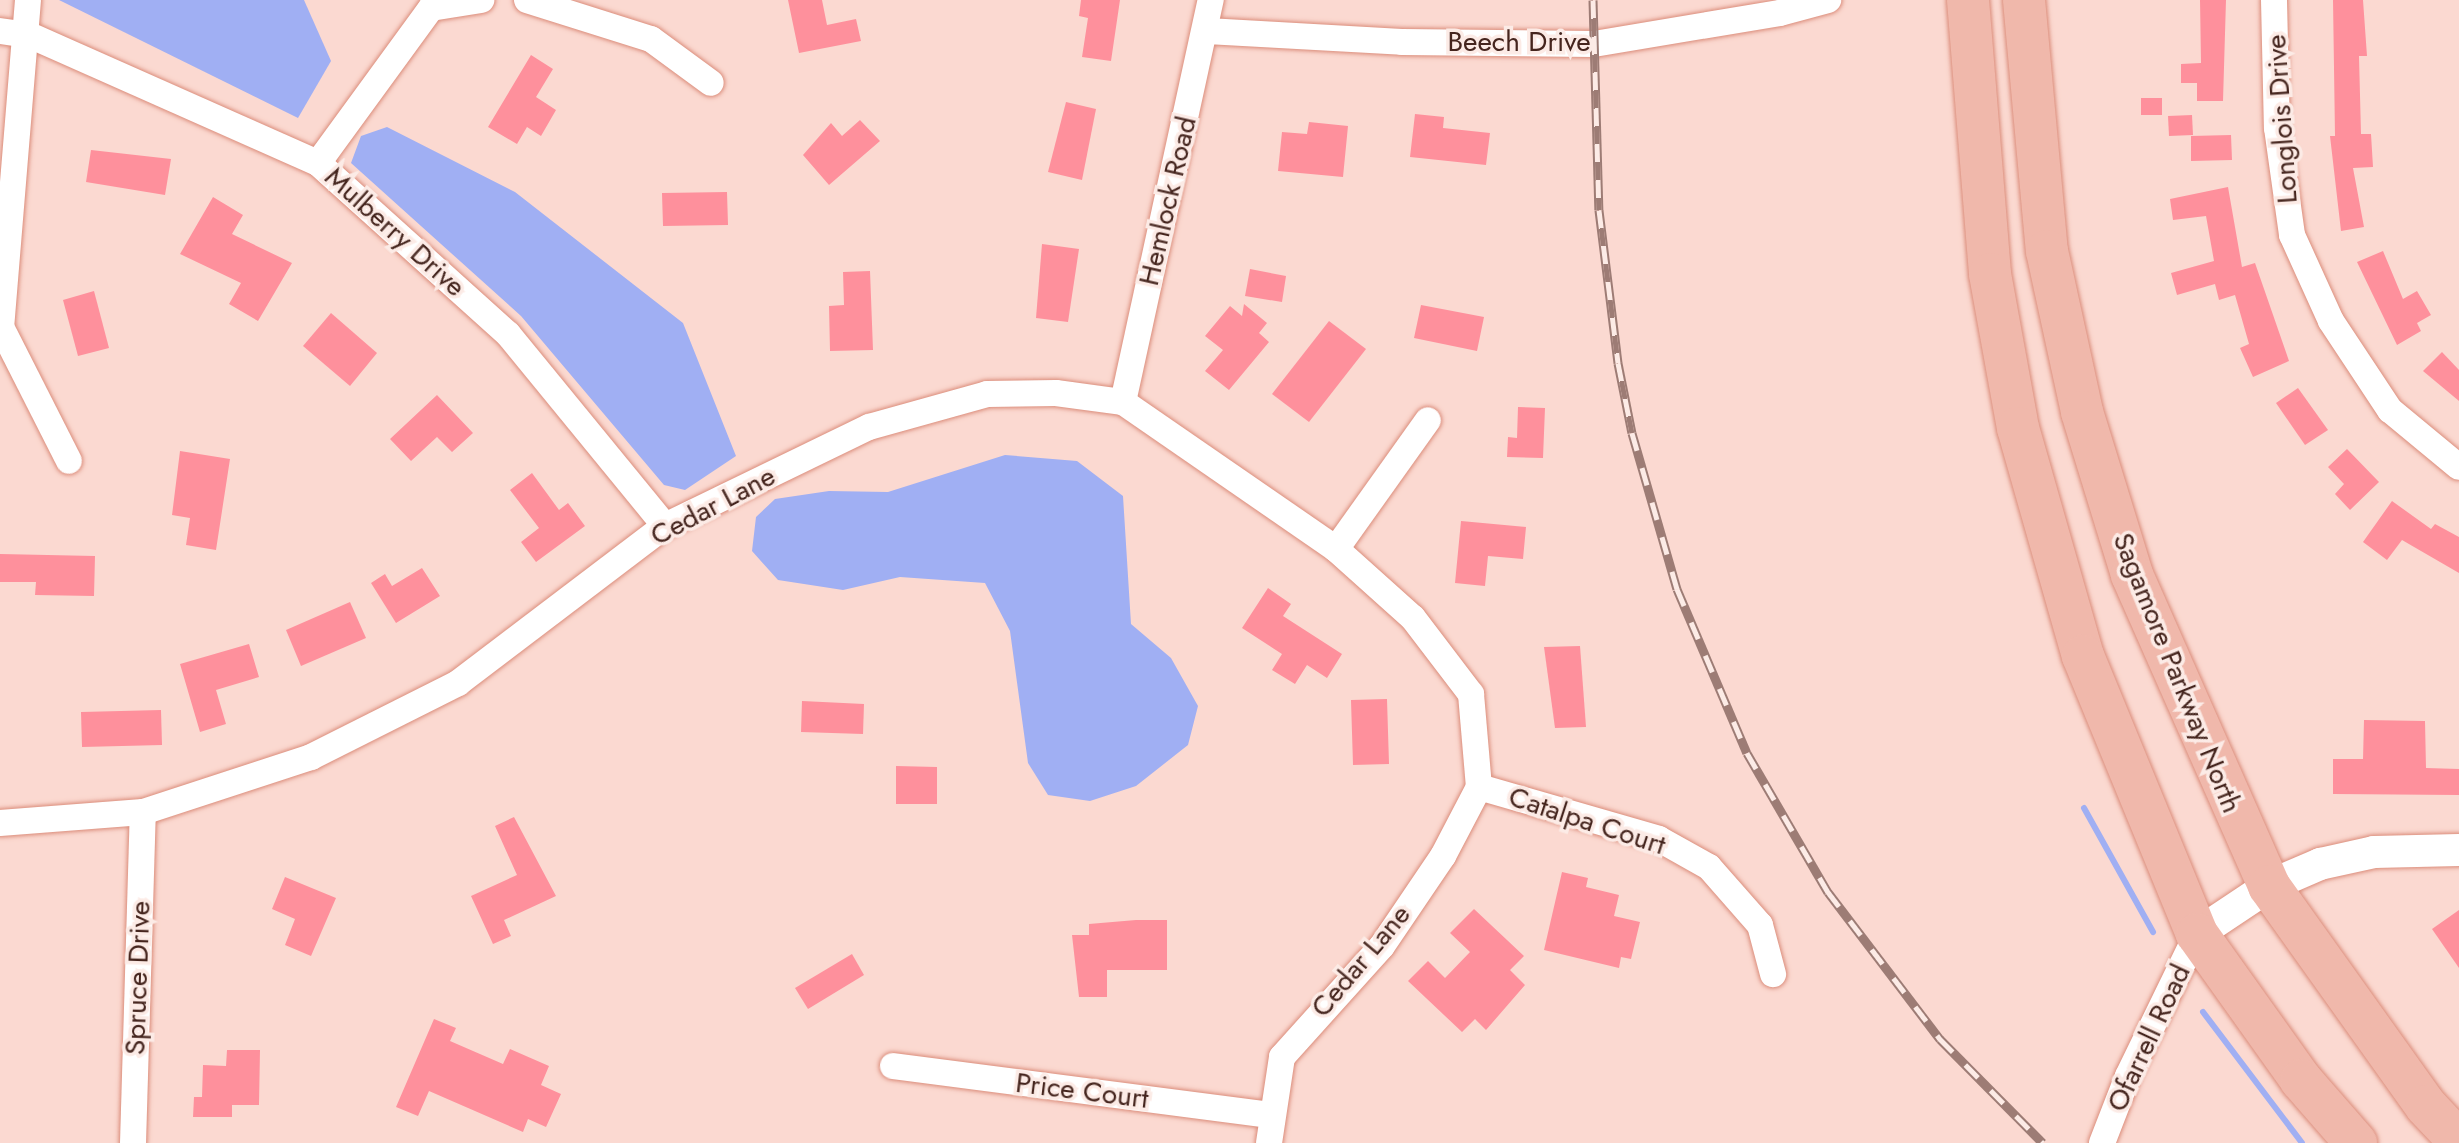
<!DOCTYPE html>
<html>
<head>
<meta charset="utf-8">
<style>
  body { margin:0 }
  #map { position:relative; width:2459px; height:1143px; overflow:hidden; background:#fbd9d1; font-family:Jost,sans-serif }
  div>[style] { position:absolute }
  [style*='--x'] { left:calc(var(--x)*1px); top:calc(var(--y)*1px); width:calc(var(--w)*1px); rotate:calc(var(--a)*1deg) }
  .water>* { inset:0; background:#a0aff3 }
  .stream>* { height:6px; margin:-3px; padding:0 3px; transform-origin:3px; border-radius:3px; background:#a0aff3 }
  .building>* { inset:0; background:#fe909c }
  .roads { filter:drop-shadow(0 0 2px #db8d7b) drop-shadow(0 0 2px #db8d7b) }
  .minor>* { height:26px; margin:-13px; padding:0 13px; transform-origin:13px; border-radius:13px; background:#fff }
  .tertiary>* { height:32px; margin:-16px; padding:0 16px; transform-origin:16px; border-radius:16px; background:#fff }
  .primary>* { height:42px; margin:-21px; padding:0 21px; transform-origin:21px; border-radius:21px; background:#f0b8ab }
  .rail>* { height:9px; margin-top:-4.5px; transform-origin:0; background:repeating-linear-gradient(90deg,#fcebe6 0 18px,#9d7c75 0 36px); box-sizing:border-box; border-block:2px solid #9d7c75 }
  span { translate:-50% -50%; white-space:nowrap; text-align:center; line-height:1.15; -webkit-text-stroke:7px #fcebe6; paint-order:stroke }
  .street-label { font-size:28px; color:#45251e }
</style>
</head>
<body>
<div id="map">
  <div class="water">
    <div style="clip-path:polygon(59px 0,304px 0,331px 61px,298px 118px)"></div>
    <div style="clip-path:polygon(387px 127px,515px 192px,683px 323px,736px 456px,685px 490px,664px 485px,521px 316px,351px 163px,361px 136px)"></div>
    <div style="clip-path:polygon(1005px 455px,1077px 461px,1123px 496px,1131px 624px,1171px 658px,1198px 706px,1188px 745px,1136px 786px,1090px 801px,1048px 795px,1028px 763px,1010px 631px,985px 583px,900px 577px,843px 590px,778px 580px,752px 551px,756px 517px,775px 499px,829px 491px,888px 492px)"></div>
  </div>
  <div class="stream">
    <div style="--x:2084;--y:808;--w:142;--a:60.9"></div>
    <div style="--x:2203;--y:1012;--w:164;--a:52.9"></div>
  </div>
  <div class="building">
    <div style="clip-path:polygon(788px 0,822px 0,827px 25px,856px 19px,861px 41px,799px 53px)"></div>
    <div style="clip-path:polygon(1081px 0,1120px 0,1111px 61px,1082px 57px,1088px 18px,1079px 16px)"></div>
    <div style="clip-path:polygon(2200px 0,2226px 0,2223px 101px,2197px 101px,2197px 83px,2181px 83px,2181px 64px,2201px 63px)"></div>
    <div style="clip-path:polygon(2333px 0,2363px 0,2367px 56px,2359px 56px,2361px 134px,2371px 134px,2373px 167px,2353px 168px,2364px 227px,2341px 231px,2330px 136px,2335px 136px)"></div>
    <div style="clip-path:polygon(531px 55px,553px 69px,536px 97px,556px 110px,541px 136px,527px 127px,517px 144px,488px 127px)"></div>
    <div style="clip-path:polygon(2141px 98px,2162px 98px,2162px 115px,2141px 115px)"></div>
    <div style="clip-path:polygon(1066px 102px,1096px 109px,1082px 180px,1048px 172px)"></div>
    <div style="clip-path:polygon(1415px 114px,1444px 117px,1443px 128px,1490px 133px,1486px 165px,1410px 157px)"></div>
    <div style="clip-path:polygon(2192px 115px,2193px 135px,2169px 136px,2168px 116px)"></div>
    <div style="clip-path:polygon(860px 120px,880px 141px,829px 185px,803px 155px,831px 123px,842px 136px)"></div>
    <div style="clip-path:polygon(1309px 122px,1348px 126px,1343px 177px,1278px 171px,1282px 132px,1307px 134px)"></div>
    <div style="clip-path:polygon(2231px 135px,2232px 160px,2191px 161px,2191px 136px)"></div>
    <div style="clip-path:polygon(91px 150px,171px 159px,165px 195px,86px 182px)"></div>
    <div style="clip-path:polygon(2228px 187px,2242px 267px,2255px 263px,2289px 361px,2253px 377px,2240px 348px,2249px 344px,2235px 295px,2219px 300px,2215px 284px,2177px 295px,2171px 273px,2214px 261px,2206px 216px,2173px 220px,2170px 199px)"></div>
    <div style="clip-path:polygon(727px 192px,728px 225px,663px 226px,662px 193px)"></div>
    <div style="clip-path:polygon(213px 197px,243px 215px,232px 234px,292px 263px,258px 321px,229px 304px,241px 283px,180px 254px)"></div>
    <div style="clip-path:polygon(1042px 244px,1079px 249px,1068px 322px,1036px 318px)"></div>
    <div style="clip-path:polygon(2383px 251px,2403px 299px,2417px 291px,2431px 315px,2417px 323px,2421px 331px,2397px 345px,2357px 262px)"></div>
    <div style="clip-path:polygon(1250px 269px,1286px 276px,1282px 302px,1245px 296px)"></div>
    <div style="clip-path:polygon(870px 271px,873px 350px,830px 351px,829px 306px,844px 305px,843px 272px)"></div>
    <div style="clip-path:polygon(94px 291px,109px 348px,78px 356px,63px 300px)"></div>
    <div style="clip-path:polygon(1244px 304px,1267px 323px,1259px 333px,1269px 342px,1229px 390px,1205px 371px,1223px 350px,1205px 336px,1230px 306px,1242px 316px)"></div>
    <div style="clip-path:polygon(1421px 305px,1484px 317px,1477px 351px,1414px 338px)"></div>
    <div style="clip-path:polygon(331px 313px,377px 353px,350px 386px,303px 346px)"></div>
    <div style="clip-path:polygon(1329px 321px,1366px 349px,1309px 422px,1272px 394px)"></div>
    <div style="clip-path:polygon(2442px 352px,2459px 370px,2459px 401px,2423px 371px)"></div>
    <div style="clip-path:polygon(2298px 388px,2328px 430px,2305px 445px,2276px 403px)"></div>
    <div style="clip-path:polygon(437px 395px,473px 433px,452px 452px,437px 437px,411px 461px,390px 439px)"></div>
    <div style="clip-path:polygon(1518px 407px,1545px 408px,1543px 458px,1507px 457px,1508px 437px,1517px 438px)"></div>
    <div style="clip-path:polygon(2347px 449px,2379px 482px,2350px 510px,2335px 494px,2344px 484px,2328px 467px)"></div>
    <div style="clip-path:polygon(180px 451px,230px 459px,216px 550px,186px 545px,190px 518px,172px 515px)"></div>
    <div style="clip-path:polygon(532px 473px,559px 510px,568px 503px,585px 526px,536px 562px,521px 542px,539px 528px,510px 490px)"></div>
    <div style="clip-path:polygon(2392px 501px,2431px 529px,2435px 524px,2459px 537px,2459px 573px,2402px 540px,2387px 560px,2363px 542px)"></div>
    <div style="clip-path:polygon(1461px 521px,1526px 527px,1523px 559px,1488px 556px,1485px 586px,1455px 583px)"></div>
    <div style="clip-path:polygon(0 554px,95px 556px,94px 596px,35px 595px,36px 582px,0 582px)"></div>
    <div style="clip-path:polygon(422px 568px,440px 596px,396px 623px,371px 583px,385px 574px,392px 586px)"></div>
    <div style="clip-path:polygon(1268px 588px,1291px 604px,1283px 616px,1342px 654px,1327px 678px,1307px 665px,1295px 684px,1272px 670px,1282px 654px,1242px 628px)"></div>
    <div style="clip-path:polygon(350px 602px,366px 638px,301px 666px,286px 630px)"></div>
    <div style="clip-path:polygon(249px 644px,259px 677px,216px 690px,226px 724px,200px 732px,180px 664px)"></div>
    <div style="clip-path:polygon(1580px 646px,1586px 727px,1555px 728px,1544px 647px)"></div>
    <div style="clip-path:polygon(1387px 699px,1389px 764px,1353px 765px,1351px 700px)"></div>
    <div style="clip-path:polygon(802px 701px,864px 704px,863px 734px,801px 732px)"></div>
    <div style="clip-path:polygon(161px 710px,162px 745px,82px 747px,81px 712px)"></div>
    <div style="clip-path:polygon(2364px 720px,2425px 721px,2426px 768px,2459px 769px,2459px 795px,2333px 794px,2333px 759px,2363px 759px)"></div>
    <div style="clip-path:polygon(896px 766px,937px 767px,937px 804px,896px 804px)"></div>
    <div style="clip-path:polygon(514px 817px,556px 896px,504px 920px,511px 936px,493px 944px,471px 896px,517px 875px,495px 826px)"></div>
    <div style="clip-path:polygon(1562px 872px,1588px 878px,1586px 887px,1619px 895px,1614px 916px,1640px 922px,1631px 959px,1621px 957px,1619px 968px,1544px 950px)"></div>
    <div style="clip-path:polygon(285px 877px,336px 898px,311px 956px,285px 945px,295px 919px,272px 909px)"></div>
    <div style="clip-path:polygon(1474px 909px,1524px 956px,1510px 970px,1525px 985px,1486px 1030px,1475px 1019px,1462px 1032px,1408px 981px,1428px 961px,1445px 978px,1470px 952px,1450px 933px)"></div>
    <div style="clip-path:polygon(2459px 910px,2459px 968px,2432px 929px)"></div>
    <div style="clip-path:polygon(1136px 920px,1167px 920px,1167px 970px,1107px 970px,1107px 997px,1079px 997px,1072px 935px,1089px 935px,1089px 924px)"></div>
    <div style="clip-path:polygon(852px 954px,864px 975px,808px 1009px,795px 988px)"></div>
    <div style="clip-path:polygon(434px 1019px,456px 1028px,450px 1041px,503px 1064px,510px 1049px,549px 1066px,541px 1085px,561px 1094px,546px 1127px,528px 1119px,523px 1132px,429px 1091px,418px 1116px,396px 1107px)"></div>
    <div style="clip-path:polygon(227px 1050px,260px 1050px,259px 1105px,232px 1105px,232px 1117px,193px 1117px,194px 1097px,202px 1097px,203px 1065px,226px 1066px)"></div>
  </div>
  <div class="roads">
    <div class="minor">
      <div style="--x:28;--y:0;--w:328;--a:94.7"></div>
      <div style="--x:1;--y:327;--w:150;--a:63.1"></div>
      <div style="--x:527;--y:0;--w:130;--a:17.5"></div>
      <div style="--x:651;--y:39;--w:74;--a:36.3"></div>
      <div style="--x:2274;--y:0;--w:128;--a:88.7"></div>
      <div style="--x:2277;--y:128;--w:108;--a:82"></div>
      <div style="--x:2292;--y:235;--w:94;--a:65.6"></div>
      <div style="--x:2331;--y:321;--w:107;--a:56.5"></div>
      <div style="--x:2390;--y:410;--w:89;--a:39.6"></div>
      <div style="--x:0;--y:31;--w:29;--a:8"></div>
      <div style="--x:29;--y:35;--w:316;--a:23.9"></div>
      <div style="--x:318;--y:163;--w:256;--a:42"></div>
      <div style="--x:508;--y:334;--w:248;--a:50.7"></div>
      <div style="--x:1207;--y:31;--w:195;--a:3.2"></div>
      <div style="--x:1402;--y:42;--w:192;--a:0.6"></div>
      <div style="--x:1594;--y:44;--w:189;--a:-9.5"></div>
      <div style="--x:1780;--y:13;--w:50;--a:-15.2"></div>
      <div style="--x:318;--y:163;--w:192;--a:-53.9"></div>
      <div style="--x:431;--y:8;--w:51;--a:-9.1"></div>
      <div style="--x:1123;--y:402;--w:412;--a:-77.7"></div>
      <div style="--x:1336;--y:549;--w:158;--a:-54.5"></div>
      <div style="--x:1479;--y:787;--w:187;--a:16.1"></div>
      <div style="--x:1659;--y:839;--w:57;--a:29.2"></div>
      <div style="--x:1709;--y:867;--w:77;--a:48.7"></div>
      <div style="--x:1760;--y:925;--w:51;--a:75.1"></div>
      <div style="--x:0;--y:823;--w:143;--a:-4.4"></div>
      <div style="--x:143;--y:812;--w:177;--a:-18.1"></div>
      <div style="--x:311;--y:757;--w:165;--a:-26.7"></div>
      <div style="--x:458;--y:683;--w:260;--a:-37.2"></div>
      <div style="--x:665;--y:526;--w:227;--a:-25.9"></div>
      <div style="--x:869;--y:427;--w:123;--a:-15.6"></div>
      <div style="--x:987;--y:394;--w:69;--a:-0.8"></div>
      <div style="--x:1056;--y:393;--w:68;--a:7.7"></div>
      <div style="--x:1123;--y:402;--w:259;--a:34.6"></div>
      <div style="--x:1336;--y:549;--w:103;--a:41.9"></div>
      <div style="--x:1413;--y:618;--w:96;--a:52.7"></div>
      <div style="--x:1471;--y:694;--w:93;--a:85.1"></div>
      <div style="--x:893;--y:1066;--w:381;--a:7.4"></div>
      <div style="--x:133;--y:1143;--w:331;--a:-88.3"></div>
      <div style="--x:1269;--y:1143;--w:87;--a:-81.4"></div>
      <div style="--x:1282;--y:1057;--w:149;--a:-48"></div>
      <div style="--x:1382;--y:946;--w:109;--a:-55.9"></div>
      <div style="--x:1443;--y:856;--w:78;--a:-62.4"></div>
      <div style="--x:2102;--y:1143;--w:72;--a:-68.8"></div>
      <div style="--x:2128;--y:1076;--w:158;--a:-64.1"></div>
    </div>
    <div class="tertiary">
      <div style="--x:2197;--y:934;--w:87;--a:-33.7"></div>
      <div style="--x:2269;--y:886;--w:56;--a:-23.3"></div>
      <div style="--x:2320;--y:864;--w:55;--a:-12.5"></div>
      <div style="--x:2374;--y:852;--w:85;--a:-1.3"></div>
    </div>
    <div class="primary">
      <div style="--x:1968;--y:0;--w:275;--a:85.4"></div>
      <div style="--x:1990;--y:274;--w:157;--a:79.7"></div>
      <div style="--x:2018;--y:428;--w:237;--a:74.1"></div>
      <div style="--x:2083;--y:656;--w:300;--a:67.7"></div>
      <div style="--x:2197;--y:934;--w:179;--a:54.5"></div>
      <div style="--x:2301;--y:1080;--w:84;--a:48.9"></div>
      <div style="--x:2024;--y:0;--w:252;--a:84.8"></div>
      <div style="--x:2047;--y:251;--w:165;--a:77.7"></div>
      <div style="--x:2082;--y:412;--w:170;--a:72.9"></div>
      <div style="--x:2132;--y:575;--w:340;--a:66.2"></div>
      <div style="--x:2269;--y:886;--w:270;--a:54.5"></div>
      <div style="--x:2426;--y:1106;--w:48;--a:46.7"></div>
    </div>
  </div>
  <div class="rail">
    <div style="--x:1593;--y:0;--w:210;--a:88.4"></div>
    <div style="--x:1599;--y:210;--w:154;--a:82.9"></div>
    <div style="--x:1618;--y:363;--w:71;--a:78.7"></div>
    <div style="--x:1632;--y:433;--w:162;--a:73.9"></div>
    <div style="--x:1677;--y:589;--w:178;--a:66.9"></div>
    <div style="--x:1747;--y:753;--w:161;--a:59.8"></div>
    <div style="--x:1828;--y:892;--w:185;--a:52.7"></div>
    <div style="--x:1940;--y:1039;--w:146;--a:45.3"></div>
  </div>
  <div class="street-label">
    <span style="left:1519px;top:42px">Beech Drive</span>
    <span style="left:2282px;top:119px;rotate:-94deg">Longlois Drive</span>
    <span style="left:1168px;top:201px;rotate:-77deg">Hemlock Road</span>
    <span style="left:395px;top:232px;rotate:42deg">Mulberry Drive</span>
    <span style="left:713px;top:506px;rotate:-28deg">Cedar Lane</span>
    <span style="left:2177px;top:673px;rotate:68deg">Sagamore Parkway North</span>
    <span style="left:1587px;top:821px;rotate:18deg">Catalpa Court</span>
    <span style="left:1361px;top:961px;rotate:-50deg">Cedar Lane</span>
    <span style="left:138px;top:978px;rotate:-88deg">Spruce Drive</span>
    <span style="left:2149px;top:1038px;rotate:-65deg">Ofarrell Road</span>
    <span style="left:1082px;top:1091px;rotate:7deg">Price Court</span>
  </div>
</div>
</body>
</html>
